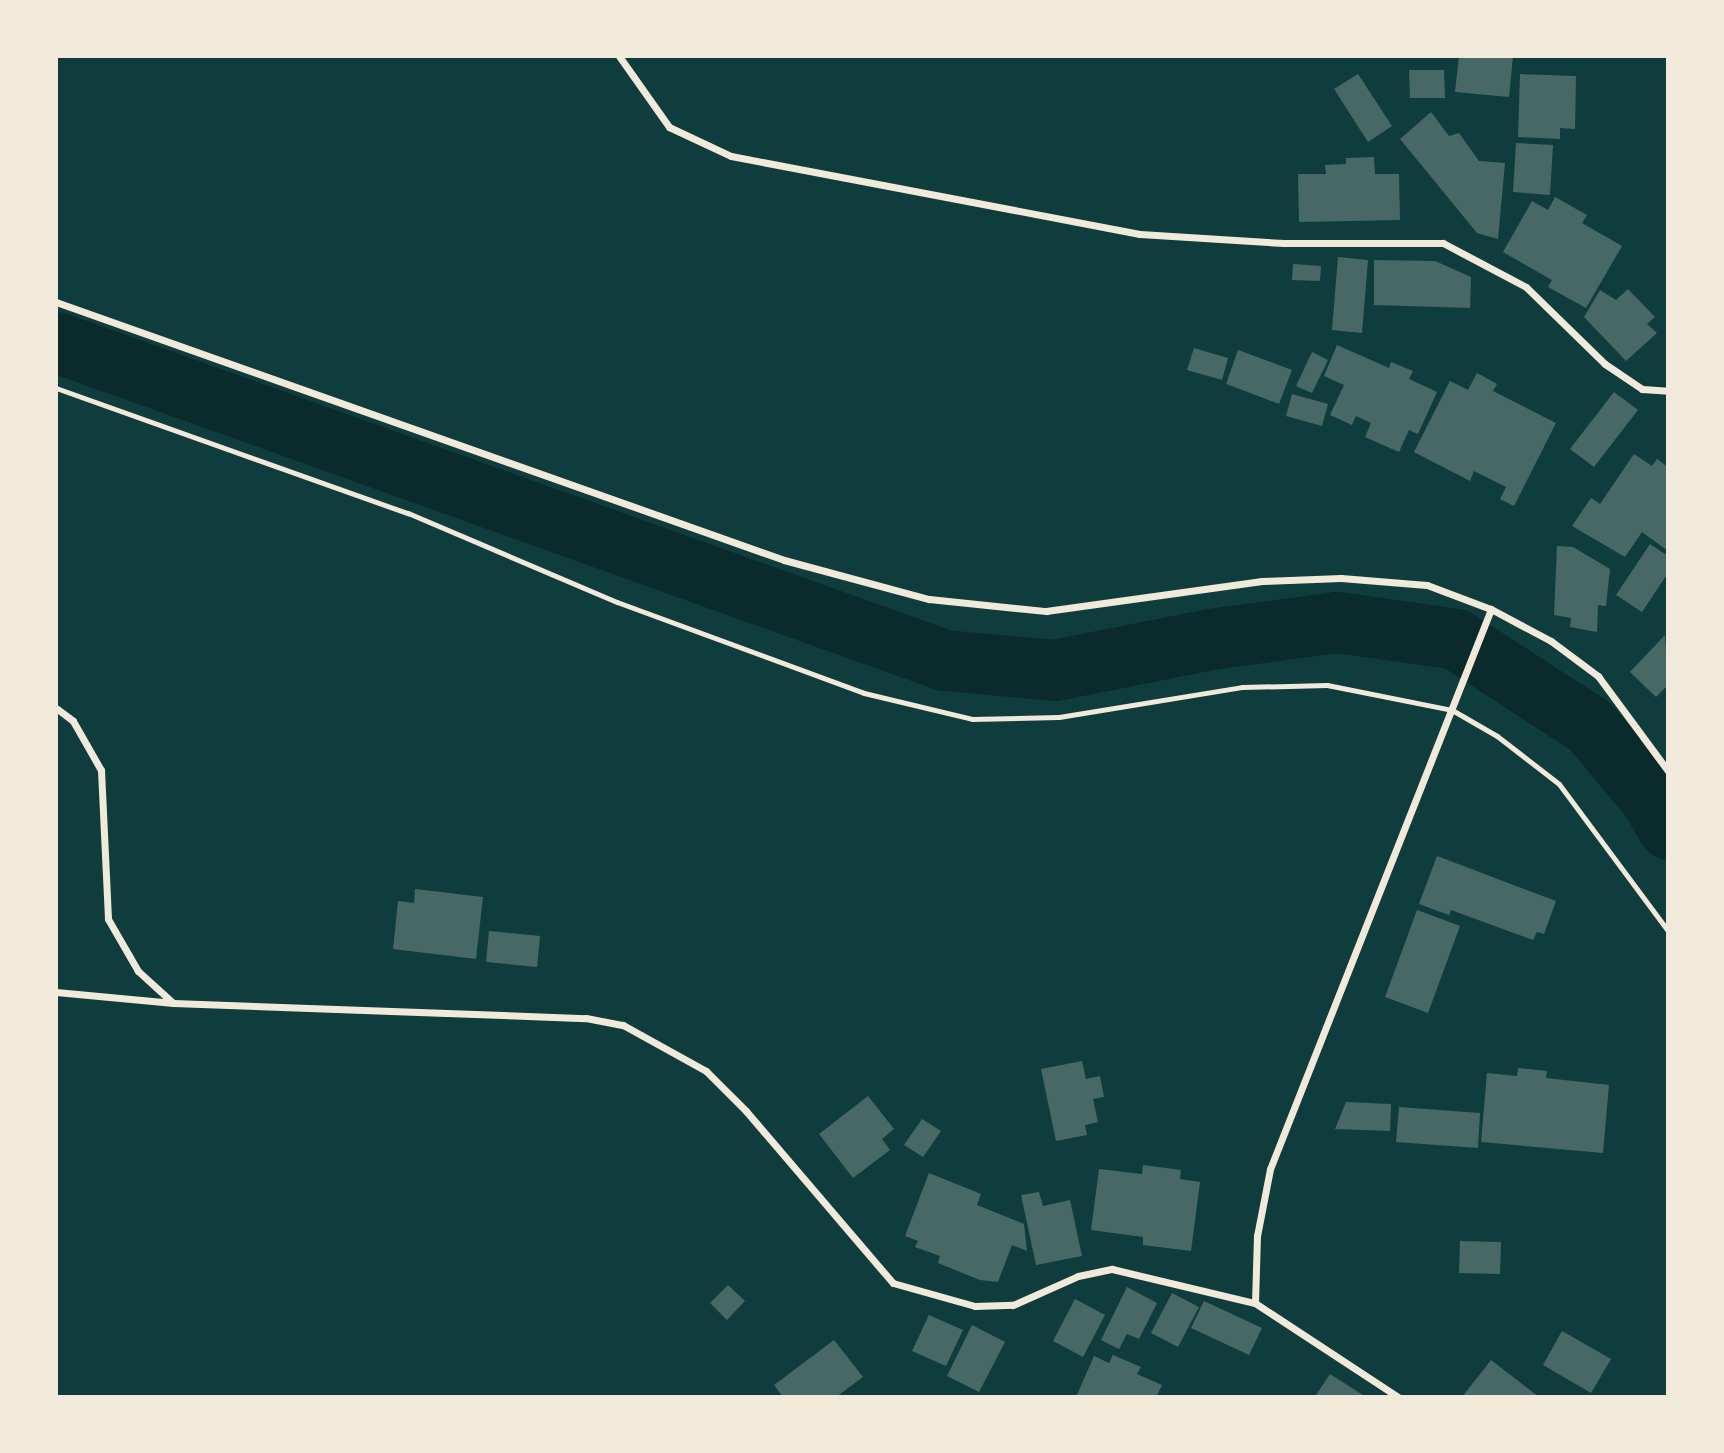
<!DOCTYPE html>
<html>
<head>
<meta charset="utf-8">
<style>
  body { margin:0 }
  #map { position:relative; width:1724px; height:1453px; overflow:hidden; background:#0f3d3e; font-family:"Nunito Sans",sans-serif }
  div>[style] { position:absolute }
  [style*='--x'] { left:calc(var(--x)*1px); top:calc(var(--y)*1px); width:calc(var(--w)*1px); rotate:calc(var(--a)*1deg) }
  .river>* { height:61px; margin:-30.5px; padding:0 30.5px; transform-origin:30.5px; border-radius:30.5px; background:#0a2a2b }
  .building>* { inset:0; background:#486865 }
  .service>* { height:5px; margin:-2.5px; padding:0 2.5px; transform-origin:2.5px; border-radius:2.5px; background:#f1e9da }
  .minor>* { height:7px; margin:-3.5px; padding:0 3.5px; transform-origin:3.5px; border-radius:3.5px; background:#f1e9da }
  span { translate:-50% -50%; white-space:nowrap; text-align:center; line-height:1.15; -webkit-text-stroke:5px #f1e9da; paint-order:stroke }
  .frame { position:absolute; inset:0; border:58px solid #f1e9da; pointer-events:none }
</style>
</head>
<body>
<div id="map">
  <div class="river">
    <div style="--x:56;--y:342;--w:943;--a:19.7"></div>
    <div style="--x:944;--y:660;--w:110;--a:5.2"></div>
    <div style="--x:1054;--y:670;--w:159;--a:-11.2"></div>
    <div style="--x:1210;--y:639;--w:128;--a:-7.6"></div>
    <div style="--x:1337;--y:622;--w:120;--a:8.1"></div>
    <div style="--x:1456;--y:639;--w:160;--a:33"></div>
    <div style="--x:1590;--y:726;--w:95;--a:50.1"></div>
    <div style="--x:1651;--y:799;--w:34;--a:60"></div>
  </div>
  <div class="building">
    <div style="clip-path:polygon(1459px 56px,1513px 56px,1509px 97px,1455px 92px)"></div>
    <div style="clip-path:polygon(1409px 70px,1444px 70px,1445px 98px,1410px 98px)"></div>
    <div style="clip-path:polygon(1358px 74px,1392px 126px,1368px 142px,1334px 89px)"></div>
    <div style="clip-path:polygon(1520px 74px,1576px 76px,1575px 129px,1560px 128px,1560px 139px,1518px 137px)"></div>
    <div style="clip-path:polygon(1431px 112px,1449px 136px,1459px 133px,1479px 161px,1505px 163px,1498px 239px,1477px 233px,1400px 139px)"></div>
    <div style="clip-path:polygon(1516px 143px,1553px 145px,1550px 195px,1513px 192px)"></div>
    <div style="clip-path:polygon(1374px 157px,1375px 174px,1399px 174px,1400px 220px,1299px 222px,1298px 174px,1326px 174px,1325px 165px,1346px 164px,1346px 158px)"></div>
    <div style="clip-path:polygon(1555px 197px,1587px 215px,1582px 223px,1622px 246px,1586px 308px,1548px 287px,1552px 280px,1503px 252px,1532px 201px,1548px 210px)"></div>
    <div style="clip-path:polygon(1338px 257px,1368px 260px,1362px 333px,1332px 330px)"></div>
    <div style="clip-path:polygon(1374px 260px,1435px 261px,1471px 277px,1470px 308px,1374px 305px)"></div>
    <div style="clip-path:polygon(1293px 264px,1321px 266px,1320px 281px,1292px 280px)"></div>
    <div style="clip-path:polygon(1628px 289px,1655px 317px,1647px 324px,1657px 333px,1626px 361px,1584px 317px,1600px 290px,1616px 300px)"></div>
    <div style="clip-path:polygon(1337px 345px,1389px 368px,1391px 362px,1413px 371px,1409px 379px,1437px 392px,1418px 434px,1409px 430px,1399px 452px,1365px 437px,1371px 423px,1356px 416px,1352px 425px,1330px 415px,1344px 385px,1324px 376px)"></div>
    <div style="clip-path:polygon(1194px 348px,1228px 358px,1222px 380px,1187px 370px)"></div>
    <div style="clip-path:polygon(1238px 350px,1292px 370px,1279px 404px,1226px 384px)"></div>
    <div style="clip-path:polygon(1312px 352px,1328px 360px,1312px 393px,1296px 386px)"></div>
    <div style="clip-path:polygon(1477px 373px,1497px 384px,1493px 391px,1556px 423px,1514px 506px,1500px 499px,1506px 487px,1474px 471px,1470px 481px,1414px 452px,1450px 381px,1468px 390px)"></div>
    <div style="clip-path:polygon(1614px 392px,1638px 410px,1594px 467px,1570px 449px)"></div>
    <div style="clip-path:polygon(1292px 394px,1328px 404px,1322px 426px,1286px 416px)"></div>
    <div style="clip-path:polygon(1634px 454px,1652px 466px,1657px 459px,1668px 467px,1668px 551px,1642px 532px,1625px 557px,1572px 526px,1591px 498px,1600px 504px)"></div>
    <div style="clip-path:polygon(1650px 544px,1668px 556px,1668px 573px,1642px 612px,1616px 595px)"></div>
    <div style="clip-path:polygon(1557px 546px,1573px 547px,1610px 569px,1606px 606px,1598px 605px,1597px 632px,1570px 627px,1571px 618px,1554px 615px)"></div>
    <div style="clip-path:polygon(1665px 635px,1668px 685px,1656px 697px,1630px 672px)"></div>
    <div style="clip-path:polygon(1437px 856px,1556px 901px,1544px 934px,1537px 932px,1533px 940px,1451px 910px,1449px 915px,1419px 904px)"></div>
    <div style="clip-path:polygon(415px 889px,483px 897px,476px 959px,393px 949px,398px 901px,414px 903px)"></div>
    <div style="clip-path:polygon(1417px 910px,1460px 926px,1428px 1013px,1385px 997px)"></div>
    <div style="clip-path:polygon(489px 931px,540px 936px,537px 967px,486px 962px)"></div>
    <div style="clip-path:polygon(1082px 1061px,1086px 1079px,1100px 1076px,1104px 1097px,1093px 1099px,1098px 1122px,1085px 1125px,1087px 1135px,1056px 1141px,1041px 1069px)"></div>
    <div style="clip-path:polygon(1518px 1068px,1547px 1071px,1546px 1078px,1609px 1085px,1603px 1153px,1481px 1142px,1487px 1073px,1517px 1076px)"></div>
    <div style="clip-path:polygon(868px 1096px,894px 1129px,882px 1139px,890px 1150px,853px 1178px,819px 1134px)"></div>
    <div style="clip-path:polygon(1346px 1102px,1391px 1104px,1390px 1131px,1335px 1129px)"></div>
    <div style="clip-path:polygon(1399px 1107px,1480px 1113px,1478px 1148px,1396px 1142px)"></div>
    <div style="clip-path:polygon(922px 1119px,941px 1131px,923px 1157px,904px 1145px)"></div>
    <div style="clip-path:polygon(1143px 1165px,1181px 1170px,1180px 1179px,1200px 1182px,1191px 1251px,1143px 1245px,1143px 1237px,1091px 1230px,1099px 1169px,1142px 1174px)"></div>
    <div style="clip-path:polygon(929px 1173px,981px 1194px,977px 1205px,1024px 1224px,1027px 1251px,1012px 1245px,998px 1282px,980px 1280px,938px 1263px,940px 1256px,915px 1247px,918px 1241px,905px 1236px)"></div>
    <div style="clip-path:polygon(1039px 1192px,1043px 1206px,1070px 1200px,1082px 1256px,1036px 1265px,1021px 1195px)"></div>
    <div style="clip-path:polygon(1460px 1241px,1501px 1242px,1500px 1274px,1459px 1273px)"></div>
    <div style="clip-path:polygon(728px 1285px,745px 1301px,727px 1320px,710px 1303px)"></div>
    <div style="clip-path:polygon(1127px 1287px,1157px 1303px,1139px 1339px,1127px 1334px,1119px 1349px,1101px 1340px)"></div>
    <div style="clip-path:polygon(1172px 1293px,1199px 1307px,1178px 1347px,1151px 1333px)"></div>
    <div style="clip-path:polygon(1075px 1299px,1105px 1315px,1083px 1357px,1053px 1341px)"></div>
    <div style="clip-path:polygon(1204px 1301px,1262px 1328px,1249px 1355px,1191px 1328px)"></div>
    <div style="clip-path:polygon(929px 1315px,963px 1330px,946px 1366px,912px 1351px)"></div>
    <div style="clip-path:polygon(972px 1325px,1005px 1342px,979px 1392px,947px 1376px)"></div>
    <div style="clip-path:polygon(1562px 1331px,1611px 1359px,1591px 1393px,1543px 1365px)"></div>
    <div style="clip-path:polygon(834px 1340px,863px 1377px,836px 1397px,783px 1397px,774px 1385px)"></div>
    <div style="clip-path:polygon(1113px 1355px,1141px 1367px,1137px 1374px,1162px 1385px,1156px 1397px,1076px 1397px,1094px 1356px,1109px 1363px)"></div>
    <div style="clip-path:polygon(1491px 1360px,1539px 1397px,1462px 1397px)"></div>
    <div style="clip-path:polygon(1330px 1374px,1366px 1397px,1316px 1395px)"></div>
  </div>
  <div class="service">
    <div style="--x:56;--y:388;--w:374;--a:19.6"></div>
    <div style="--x:408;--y:513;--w:227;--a:23.1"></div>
    <div style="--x:617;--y:602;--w:263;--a:20.2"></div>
    <div style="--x:864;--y:693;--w:111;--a:13.5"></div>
    <div style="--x:972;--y:719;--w:87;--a:-1.3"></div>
    <div style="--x:1059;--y:717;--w:185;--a:-9.3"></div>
    <div style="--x:1242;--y:687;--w:85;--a:-1.3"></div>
    <div style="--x:1327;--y:685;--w:127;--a:11.3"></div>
    <div style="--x:1452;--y:710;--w:52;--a:30"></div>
    <div style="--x:1497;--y:736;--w:78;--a:37.7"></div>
    <div style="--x:1559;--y:784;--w:183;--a:53.4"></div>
  </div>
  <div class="minor">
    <div style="--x:619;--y:56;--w:87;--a:54.8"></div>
    <div style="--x:669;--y:127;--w:68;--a:25.1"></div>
    <div style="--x:731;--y:156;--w:416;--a:10.8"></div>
    <div style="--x:1140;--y:234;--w:144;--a:3.6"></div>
    <div style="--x:1284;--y:243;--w:159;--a:0"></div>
    <div style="--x:1443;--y:243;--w:94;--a:27.9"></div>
    <div style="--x:1526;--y:287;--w:110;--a:44.3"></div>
    <div style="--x:1605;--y:364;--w:45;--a:34"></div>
    <div style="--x:1642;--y:389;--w:26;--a:4"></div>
    <div style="--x:56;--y:302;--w:772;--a:19.51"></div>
    <div style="--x:784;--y:560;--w:150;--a:15.1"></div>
    <div style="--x:929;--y:599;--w:118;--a:5.9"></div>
    <div style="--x:1046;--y:611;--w:218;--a:-7.9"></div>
    <div style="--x:1262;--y:581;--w:79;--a:-2.2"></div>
    <div style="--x:1341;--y:578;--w:86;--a:4.7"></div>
    <div style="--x:1427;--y:585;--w:68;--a:20.6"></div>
    <div style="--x:1491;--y:609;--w:68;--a:28.1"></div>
    <div style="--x:1551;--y:641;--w:59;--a:36.7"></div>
    <div style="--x:1598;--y:676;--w:118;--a:53.6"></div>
    <div style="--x:56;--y:708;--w:21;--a:37"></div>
    <div style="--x:73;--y:721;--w:56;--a:60.3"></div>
    <div style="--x:101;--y:770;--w:149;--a:87.3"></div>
    <div style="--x:108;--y:919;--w:60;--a:60"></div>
    <div style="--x:138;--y:971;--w:47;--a:42.4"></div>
    <div style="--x:56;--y:992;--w:118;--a:5.4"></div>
    <div style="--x:173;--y:1003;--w:413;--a:2.1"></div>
    <div style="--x:586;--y:1018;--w:38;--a:11"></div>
    <div style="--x:623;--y:1025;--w:95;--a:29"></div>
    <div style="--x:706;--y:1071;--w:57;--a:45"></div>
    <div style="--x:746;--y:1111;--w:226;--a:49.5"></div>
    <div style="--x:893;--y:1283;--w:85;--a:15.7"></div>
    <div style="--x:975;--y:1306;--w:38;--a:-2"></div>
    <div style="--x:1013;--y:1305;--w:71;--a:-24"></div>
    <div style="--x:1078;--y:1276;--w:35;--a:-12"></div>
    <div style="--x:1112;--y:1269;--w:147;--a:13.4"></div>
    <div style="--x:1255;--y:1303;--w:171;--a:33.3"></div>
    <div style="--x:1255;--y:1303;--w:67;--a:-88.3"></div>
    <div style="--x:1257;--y:1236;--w:68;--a:-79"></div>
    <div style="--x:1270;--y:1169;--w:602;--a:-68.46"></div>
  </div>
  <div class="frame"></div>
</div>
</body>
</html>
